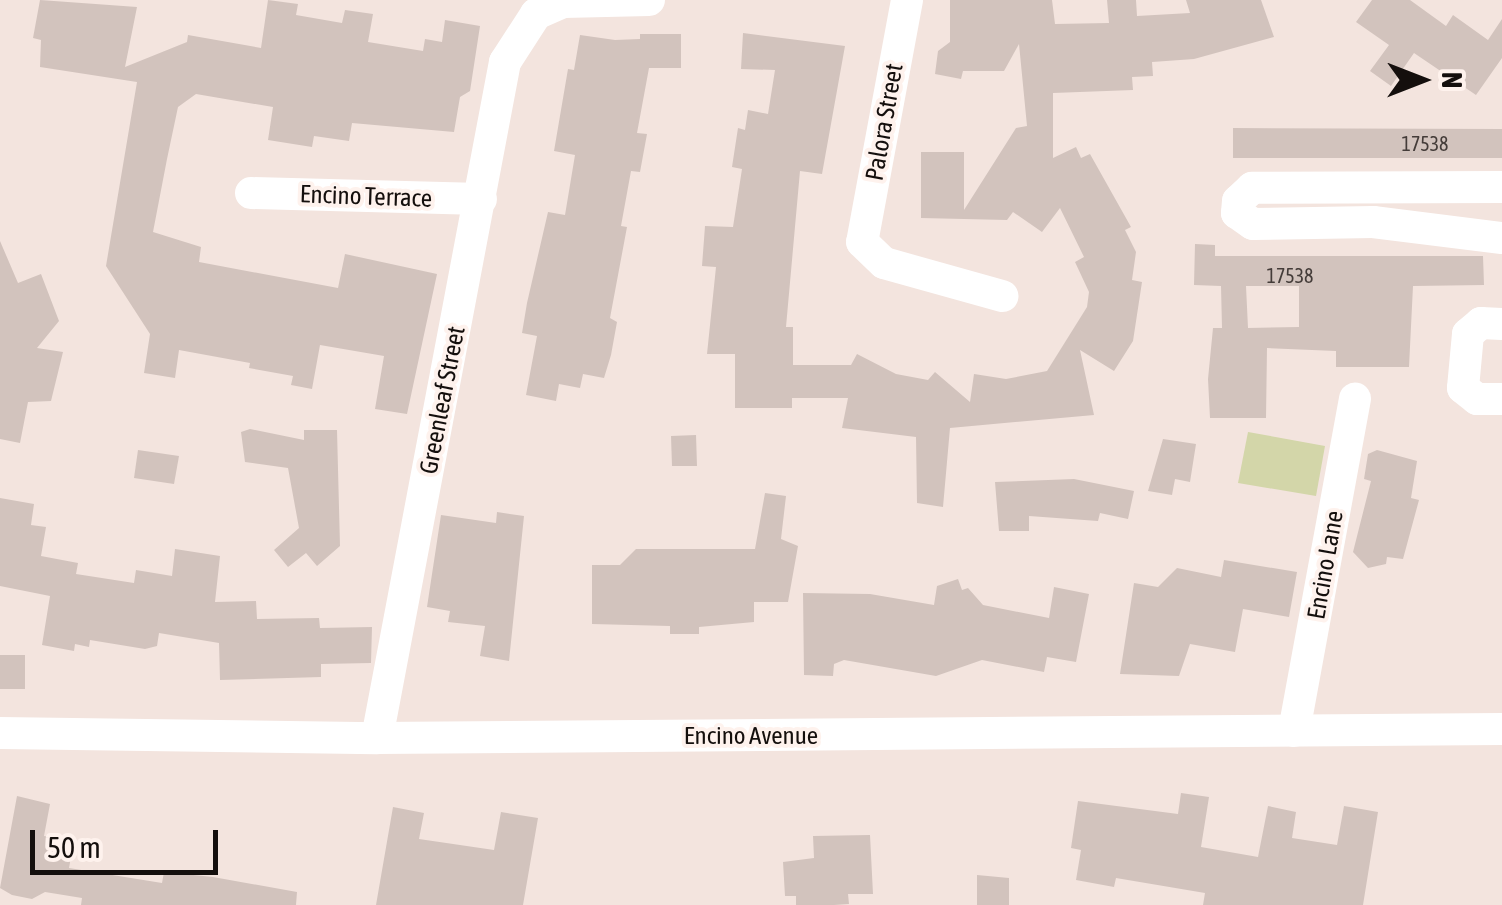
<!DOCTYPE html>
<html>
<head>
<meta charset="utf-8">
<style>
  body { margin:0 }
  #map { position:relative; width:1502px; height:905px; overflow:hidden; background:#f3e4de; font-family:"Asap Condensed",sans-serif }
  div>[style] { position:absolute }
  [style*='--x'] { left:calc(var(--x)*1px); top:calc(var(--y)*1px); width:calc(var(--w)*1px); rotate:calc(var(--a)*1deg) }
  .green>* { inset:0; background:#d3d6a9 }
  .building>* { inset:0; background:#d2c3bd }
  .minor>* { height:32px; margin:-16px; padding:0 16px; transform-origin:16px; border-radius:16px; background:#fff }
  span { translate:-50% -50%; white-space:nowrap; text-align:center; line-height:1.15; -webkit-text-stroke:8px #fef2ed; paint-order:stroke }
  .number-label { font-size:20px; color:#443c39 }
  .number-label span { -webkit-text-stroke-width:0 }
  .street-label { font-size:25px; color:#140f0d }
  .north { position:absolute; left:1372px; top:30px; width:100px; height:100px; -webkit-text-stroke:8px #fef2ed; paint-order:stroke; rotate:90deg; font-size:28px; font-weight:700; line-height:40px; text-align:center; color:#140f0d }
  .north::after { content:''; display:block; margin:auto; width:35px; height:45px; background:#140f0d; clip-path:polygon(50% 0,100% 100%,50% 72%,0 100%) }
  .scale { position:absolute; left:30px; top:830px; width:188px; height:45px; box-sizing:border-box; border:5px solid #140f0d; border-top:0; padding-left:12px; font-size:30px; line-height:35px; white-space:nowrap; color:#140f0d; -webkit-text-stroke:8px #fef2ed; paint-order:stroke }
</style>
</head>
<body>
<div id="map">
  <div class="green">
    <div style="clip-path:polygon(1248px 432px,1325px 446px,1316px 496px,1238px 483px)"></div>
  </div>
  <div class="building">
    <div style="clip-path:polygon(40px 0,137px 7px,125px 67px,187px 42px,188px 35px,261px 48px,268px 0,298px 4px,296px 15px,342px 23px,345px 10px,373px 14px,368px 42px,423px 51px,425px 39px,442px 42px,445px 20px,480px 26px,470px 91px,460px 97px,454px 132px,352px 123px,349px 141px,314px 136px,312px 147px,268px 140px,273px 107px,196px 94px,178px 107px,167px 159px,153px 232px,201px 247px,199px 262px,338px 288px,345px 254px,437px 274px,407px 414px,375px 409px,384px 356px,320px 345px,312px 389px,291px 385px,293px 376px,249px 368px,250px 363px,179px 350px,175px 378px,144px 373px,150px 334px,106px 266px,137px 82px,40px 67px,41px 40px,33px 38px)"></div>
    <div style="clip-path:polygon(950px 0,1052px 0,1055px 24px,1109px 23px,1107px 0,1136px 0,1137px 16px,1190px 13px,1186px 0,1261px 0,1274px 37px,1194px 59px,1152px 62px,1153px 76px,1132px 77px,1133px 90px,1053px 93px,1053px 158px,1076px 147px,1081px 158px,1090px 154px,1131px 227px,1125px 230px,1136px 252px,1132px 280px,1142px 282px,1133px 341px,1114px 371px,1080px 350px,1094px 415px,950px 428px,943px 507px,917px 503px,916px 437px,842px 428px,848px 398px,792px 398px,792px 408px,735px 408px,735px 354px,707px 354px,716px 267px,702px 266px,705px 226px,733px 227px,742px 169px,732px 167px,738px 128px,745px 130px,748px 110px,768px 114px,775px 70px,741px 69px,743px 33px,845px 46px,822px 174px,800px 171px,786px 327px,793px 327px,793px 365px,851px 365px,857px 354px,896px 374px,928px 380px,935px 372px,970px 402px,974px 374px,1006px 379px,1047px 371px,1087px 307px,1089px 292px,1075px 262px,1084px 257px,1060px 208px,1042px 232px,1013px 212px,1007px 220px,921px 218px,921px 152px,964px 152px,964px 210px,1016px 128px,1027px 126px,1019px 44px,1004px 71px,963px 71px,961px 79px,935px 74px,938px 51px,950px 42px)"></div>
    <div style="clip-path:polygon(1372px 0,1410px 0,1446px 26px,1453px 15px,1488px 40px,1502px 19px,1502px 58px,1476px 95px,1414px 53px,1391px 86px,1370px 71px,1389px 45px,1356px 22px)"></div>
    <div style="clip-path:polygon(640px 34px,681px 34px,681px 68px,649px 68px,637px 133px,647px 134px,640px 172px,631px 171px,621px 226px,627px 227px,610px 318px,617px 322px,611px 355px,604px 378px,583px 374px,580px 388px,559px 384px,556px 401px,526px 395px,537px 336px,522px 333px,527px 303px,548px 212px,565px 215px,575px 155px,554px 151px,568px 69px,574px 70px,580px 35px,615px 40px,640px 39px)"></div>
    <div style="clip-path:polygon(1233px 128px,1502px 129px,1502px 158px,1233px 158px)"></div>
    <div style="clip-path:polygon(0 241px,18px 283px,41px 274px,59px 321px,37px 348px,63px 352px,51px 401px,28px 402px,20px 443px,0 439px)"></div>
    <div style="clip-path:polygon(evenodd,1195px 244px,1215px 245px,1215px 256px,1483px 256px,1484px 285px,1413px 286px,1409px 367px,1336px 367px,1336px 351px,1267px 348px,1266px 418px,1210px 418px,1208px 379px,1213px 328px,1222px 328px,1221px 286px,1194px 285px,1195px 244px,1246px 286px,1299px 286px,1299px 327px,1248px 328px,1246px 286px)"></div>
    <div style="clip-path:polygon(250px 429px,304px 440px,304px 430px,337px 430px,340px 546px,317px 566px,306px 553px,288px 567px,274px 550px,299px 528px,288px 468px,245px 462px,241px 432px)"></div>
    <div style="clip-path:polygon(696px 435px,697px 466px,672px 466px,671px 436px)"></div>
    <div style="clip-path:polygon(1163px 439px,1196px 444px,1190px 482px,1175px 479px,1172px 495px,1148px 491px)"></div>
    <div style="clip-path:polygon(138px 450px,179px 456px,174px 484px,134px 478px)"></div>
    <div style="clip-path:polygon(1377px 450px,1417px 461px,1411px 498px,1419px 500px,1403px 559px,1387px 557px,1386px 564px,1368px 568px,1353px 552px,1371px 481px,1364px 479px,1368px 454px)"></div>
    <div style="clip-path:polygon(1074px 479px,1134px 491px,1128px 519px,1100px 513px,1098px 521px,1029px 516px,1029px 531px,999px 531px,995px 482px)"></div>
    <div style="clip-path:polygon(765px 493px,786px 496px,781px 539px,798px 546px,788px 602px,754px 602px,754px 622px,699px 627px,699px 634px,670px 634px,670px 626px,592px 624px,592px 565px,620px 565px,636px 549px,755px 549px)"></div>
    <div style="clip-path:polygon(0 498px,34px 504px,31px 525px,46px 527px,41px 556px,78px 563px,76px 574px,134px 583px,136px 570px,172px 576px,175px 549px,220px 556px,215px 602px,256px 601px,257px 619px,319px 618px,320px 628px,372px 627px,371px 663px,321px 664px,321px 677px,220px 680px,219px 643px,159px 633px,157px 646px,145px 649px,90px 640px,89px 647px,75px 644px,74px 651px,42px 645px,50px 596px,0 586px)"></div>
    <div style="clip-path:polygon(497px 512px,524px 516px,509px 661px,480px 656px,485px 626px,448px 622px,450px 611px,427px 607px,441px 515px,496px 523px)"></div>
    <div style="clip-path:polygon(1224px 560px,1297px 572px,1289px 617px,1243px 609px,1235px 652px,1190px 644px,1179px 676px,1120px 674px,1134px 583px,1158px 587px,1177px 568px,1221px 577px)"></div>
    <div style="clip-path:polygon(958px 579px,962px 590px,968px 588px,983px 605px,1049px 618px,1054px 587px,1089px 594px,1076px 662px,1047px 657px,1044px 672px,982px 660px,936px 676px,844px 660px,834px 664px,833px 676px,804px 675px,803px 593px,870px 594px,934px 605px,937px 586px)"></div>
    <div style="clip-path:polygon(0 655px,25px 655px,25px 689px,0 689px)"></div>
    <div style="clip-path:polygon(1181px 793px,1209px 797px,1201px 847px,1258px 857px,1268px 806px,1296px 812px,1292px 838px,1337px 845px,1344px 806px,1378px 812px,1363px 905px,1203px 905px,1205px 893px,1116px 878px,1114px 887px,1076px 880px,1081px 850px,1071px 848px,1078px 801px,1178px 814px)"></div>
    <div style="clip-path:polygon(17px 796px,50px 804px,44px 836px,74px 841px,69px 868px,162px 883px,164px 872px,213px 877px,297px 892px,296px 905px,81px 905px,82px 898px,45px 892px,32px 899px,12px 895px,0 888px)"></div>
    <div style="clip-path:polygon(393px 807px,424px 813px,419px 839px,494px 850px,501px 812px,538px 818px,523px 905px,376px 905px)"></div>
    <div style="clip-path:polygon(870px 835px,873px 894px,848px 894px,849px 904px,834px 905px,796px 905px,796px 896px,785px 896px,783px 862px,814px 858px,813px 836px)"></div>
    <div style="clip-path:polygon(977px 875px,1009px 878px,1009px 905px,977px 905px)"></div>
  </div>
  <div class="minor">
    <div style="--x:907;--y:0;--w:246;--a:100.5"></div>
    <div style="--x:862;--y:242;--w:30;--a:44"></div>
    <div style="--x:884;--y:263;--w:123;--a:15.6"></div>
    <div style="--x:1502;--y:187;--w:250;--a:179.8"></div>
    <div style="--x:1252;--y:188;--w:19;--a:137"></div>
    <div style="--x:1238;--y:201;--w:12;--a:95"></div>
    <div style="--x:1237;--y:213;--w:19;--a:35"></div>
    <div style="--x:1253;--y:224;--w:120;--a:-1"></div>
    <div style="--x:1373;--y:222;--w:130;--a:7.1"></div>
    <div style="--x:251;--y:193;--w:230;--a:1.5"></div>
    <div style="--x:1502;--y:324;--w:21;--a:-177"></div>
    <div style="--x:1481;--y:323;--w:17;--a:140"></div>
    <div style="--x:1468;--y:334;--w:54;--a:95.3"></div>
    <div style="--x:1463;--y:388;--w:18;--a:38"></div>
    <div style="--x:1477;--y:399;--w:25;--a:0"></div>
    <div style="--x:1294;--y:731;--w:338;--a:-79.6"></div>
    <div style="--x:0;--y:733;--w:377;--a:0.8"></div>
    <div style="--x:377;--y:738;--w:1125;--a:-0.46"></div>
    <div style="--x:377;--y:738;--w:688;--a:-79.28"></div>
    <div style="--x:505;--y:62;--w:57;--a:-57.1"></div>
    <div style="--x:536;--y:14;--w:30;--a:-24"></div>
    <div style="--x:563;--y:2;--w:86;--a:-1.3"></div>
  </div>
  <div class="number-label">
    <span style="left:1425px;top:143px">17538</span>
    <span style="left:1290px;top:275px">17538</span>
  </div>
  <div class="street-label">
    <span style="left:884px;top:122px;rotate:-80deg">Palora Street</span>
    <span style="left:366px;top:196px;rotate:2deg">Encino Terrace</span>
    <span style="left:442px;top:400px;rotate:-79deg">Greenleaf Street</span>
    <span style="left:1325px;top:565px;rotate:-80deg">Encino Lane</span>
    <span style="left:751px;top:735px">Encino Avenue</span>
  </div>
  <div class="north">N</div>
  <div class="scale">50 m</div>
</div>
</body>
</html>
